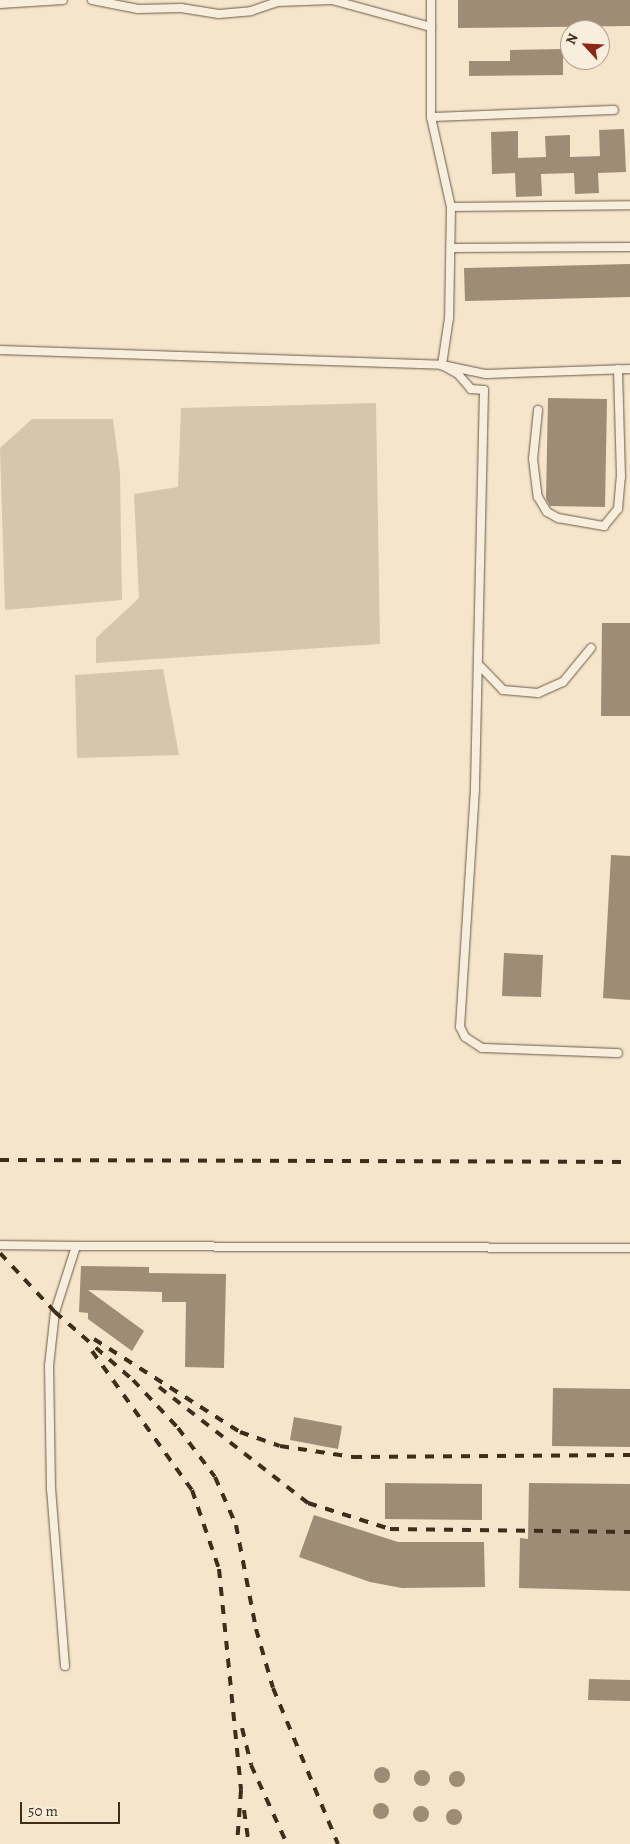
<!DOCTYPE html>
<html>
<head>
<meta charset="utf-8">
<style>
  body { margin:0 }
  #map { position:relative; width:630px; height:1844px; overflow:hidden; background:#f5e5ca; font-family:Alegreya,serif }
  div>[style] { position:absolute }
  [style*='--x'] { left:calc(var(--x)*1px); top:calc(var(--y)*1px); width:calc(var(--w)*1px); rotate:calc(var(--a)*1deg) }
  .green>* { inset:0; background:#d6c6ac }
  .building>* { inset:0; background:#9e8c76 }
  .round { border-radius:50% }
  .roads { filter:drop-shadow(0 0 1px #6c5a47) drop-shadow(0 0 1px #6c5a47) }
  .service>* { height:8px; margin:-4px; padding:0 4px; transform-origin:4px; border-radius:4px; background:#f8eedd }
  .rail>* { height:4px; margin-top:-2px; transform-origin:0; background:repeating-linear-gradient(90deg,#3f2c1b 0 9px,transparent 0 18px) }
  span { translate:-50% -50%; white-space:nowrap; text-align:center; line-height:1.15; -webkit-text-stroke:4px #f8eedd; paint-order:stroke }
  .north { position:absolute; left:560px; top:20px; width:50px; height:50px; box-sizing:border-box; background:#f8eedd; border:1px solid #aea08f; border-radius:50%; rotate:295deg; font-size:14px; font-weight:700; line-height:20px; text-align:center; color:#3f2c1b }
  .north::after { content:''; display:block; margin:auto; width:18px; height:22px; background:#8f2418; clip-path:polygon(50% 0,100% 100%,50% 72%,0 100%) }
  .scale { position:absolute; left:20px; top:1802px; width:100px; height:22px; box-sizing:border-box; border:2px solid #3f2c1b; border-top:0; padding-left:6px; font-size:15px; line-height:18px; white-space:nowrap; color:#3f2c1b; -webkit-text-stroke:4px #f8eedd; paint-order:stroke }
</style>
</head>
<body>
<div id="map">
  <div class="green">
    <div style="clip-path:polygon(376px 403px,380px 644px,96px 663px,96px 638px,139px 598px,134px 494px,178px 487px,181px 408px)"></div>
    <div style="clip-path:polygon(32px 419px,113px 419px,120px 473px,122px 600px,5px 610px,0 448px)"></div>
    <div style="clip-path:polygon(163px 669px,179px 755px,77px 758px,75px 675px)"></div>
  </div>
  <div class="building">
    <div style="clip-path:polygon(458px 0,630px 0,630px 26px,458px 28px)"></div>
    <div style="clip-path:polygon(563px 49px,563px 75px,469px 76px,469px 61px,510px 61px,510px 50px)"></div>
    <div style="clip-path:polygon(624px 129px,626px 172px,598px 173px,599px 193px,575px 194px,574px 173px,541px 174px,542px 196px,516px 197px,515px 173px,492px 174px,491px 132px,518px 131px,518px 158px,546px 157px,545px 136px,570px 135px,570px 157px,600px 156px,599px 130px)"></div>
    <div style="clip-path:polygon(630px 264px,630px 297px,465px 301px,464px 268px)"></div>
    <div style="clip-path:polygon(548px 398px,607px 399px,605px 507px,550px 506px,546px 499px)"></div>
    <div style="clip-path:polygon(602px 623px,630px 623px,630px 716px,601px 716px)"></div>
    <div style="clip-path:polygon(611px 855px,630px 856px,630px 1000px,603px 998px)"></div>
    <div style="clip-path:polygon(504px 953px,543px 955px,541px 997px,502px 996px)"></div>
    <div style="clip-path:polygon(81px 1266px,149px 1267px,149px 1273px,226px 1274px,224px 1368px,185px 1367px,186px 1302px,162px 1302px,162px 1292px,88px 1290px,144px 1331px,132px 1351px,88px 1319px,88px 1313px,79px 1312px)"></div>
    <div style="clip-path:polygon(553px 1388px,630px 1389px,630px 1447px,552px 1446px)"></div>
    <div style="clip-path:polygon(294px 1417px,342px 1426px,338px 1449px,290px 1440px)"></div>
    <div style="clip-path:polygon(385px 1483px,482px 1484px,482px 1520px,385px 1519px)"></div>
    <div style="clip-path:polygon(529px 1483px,630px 1484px,630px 1591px,519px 1588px,520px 1538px,528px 1539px)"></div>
    <div style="clip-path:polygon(314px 1515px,398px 1542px,484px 1542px,485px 1587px,402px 1588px,370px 1582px,299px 1557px)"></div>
    <div style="clip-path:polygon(589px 1679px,630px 1680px,630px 1701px,588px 1700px)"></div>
    <div class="round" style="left:374px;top:1767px;width:16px;height:16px"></div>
    <div class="round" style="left:414px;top:1770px;width:16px;height:16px"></div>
    <div class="round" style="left:449px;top:1771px;width:16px;height:16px"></div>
    <div class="round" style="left:373px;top:1803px;width:16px;height:16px"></div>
    <div class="round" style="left:413px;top:1806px;width:16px;height:16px"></div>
    <div class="round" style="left:446px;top:1809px;width:16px;height:16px"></div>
  </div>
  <div class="roads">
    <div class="service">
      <div style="--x:92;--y:0;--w:47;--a:11.1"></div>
      <div style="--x:138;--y:9;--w:43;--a:-1.3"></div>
      <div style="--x:181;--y:8;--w:38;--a:9"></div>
      <div style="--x:219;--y:14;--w:32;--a:-5"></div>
      <div style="--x:251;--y:11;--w:28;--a:-19"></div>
      <div style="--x:277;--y:2;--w:55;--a:-2.1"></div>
      <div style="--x:332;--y:0;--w:103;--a:15.3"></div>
      <div style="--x:431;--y:0;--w:117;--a:90"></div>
      <div style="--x:431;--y:117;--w:92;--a:77.5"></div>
      <div style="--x:451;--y:207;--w:111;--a:91"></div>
      <div style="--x:449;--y:318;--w:48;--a:98.5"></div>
      <div style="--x:0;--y:4;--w:63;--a:-3.6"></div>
      <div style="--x:431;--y:117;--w:183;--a:-2.2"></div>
      <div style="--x:451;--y:207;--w:179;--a:-0.6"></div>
      <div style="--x:451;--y:248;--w:179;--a:-0.3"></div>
      <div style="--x:0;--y:350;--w:442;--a:1.9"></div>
      <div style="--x:442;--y:365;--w:45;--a:11.6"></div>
      <div style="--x:486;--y:374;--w:144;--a:-2"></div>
      <div style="--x:442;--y:365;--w:18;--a:29"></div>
      <div style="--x:458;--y:374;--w:20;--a:49"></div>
      <div style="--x:471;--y:389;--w:13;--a:4"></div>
      <div style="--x:484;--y:390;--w:399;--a:91.3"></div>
      <div style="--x:475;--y:789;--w:238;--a:93.6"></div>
      <div style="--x:460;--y:1027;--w:11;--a:63"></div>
      <div style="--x:465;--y:1037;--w:20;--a:33"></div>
      <div style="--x:482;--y:1048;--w:136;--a:2.1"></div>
      <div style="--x:538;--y:410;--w:49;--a:95.8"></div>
      <div style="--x:533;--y:459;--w:38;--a:83"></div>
      <div style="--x:538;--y:497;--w:17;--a:59"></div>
      <div style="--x:547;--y:512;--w:13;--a:29"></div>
      <div style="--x:558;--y:518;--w:47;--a:9.9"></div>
      <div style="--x:604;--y:526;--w:22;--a:-51"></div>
      <div style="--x:618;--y:509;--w:32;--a:-85"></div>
      <div style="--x:621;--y:477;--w:108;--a:-91.6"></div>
      <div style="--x:478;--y:664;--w:36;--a:46"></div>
      <div style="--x:503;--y:690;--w:35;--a:5"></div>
      <div style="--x:538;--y:693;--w:27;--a:-24"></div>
      <div style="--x:563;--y:682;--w:44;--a:-50.5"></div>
      <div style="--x:0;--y:1245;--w:76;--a:0.8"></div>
      <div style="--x:65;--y:1666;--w:177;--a:-94.5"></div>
      <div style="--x:51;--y:1490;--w:124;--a:-90.9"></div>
      <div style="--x:49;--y:1366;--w:54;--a:-83.7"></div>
      <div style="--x:55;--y:1312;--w:69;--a:-72.3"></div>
      <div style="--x:76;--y:1246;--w:554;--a:0.21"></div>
    </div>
  </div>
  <div class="rail">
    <div style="--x:0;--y:1160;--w:630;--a:0.18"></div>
    <div style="--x:0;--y:1253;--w:81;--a:47"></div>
    <div style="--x:55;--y:1312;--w:103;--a:41.1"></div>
    <div style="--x:133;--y:1380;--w:66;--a:46.8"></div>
    <div style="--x:178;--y:1428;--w:61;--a:52.9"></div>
    <div style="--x:215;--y:1477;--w:52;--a:66.4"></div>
    <div style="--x:236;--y:1525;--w:106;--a:79.1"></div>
    <div style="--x:256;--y:1629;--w:61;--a:73.9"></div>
    <div style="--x:273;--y:1688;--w:169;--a:67.4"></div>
    <div style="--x:94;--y:1339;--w:173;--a:32.5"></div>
    <div style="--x:240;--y:1432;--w:42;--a:19.3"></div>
    <div style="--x:280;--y:1446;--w:74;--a:8.6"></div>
    <div style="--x:353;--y:1457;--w:277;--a:-0.4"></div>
    <div style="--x:92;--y:1351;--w:171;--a:54.3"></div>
    <div style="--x:192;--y:1490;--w:83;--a:71.1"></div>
    <div style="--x:219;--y:1569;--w:222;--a:84.3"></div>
    <div style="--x:241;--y:1790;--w:54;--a:94.2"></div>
    <div style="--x:159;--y:1387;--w:189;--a:37.9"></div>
    <div style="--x:308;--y:1503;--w:86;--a:17.6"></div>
    <div style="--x:390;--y:1529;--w:240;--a:0.7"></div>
    <div style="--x:242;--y:1728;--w:38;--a:76"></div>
    <div style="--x:251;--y:1765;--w:87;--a:65.5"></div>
    <div style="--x:244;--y:1810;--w:34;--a:82"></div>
  </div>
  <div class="north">N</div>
  <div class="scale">50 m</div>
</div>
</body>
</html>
